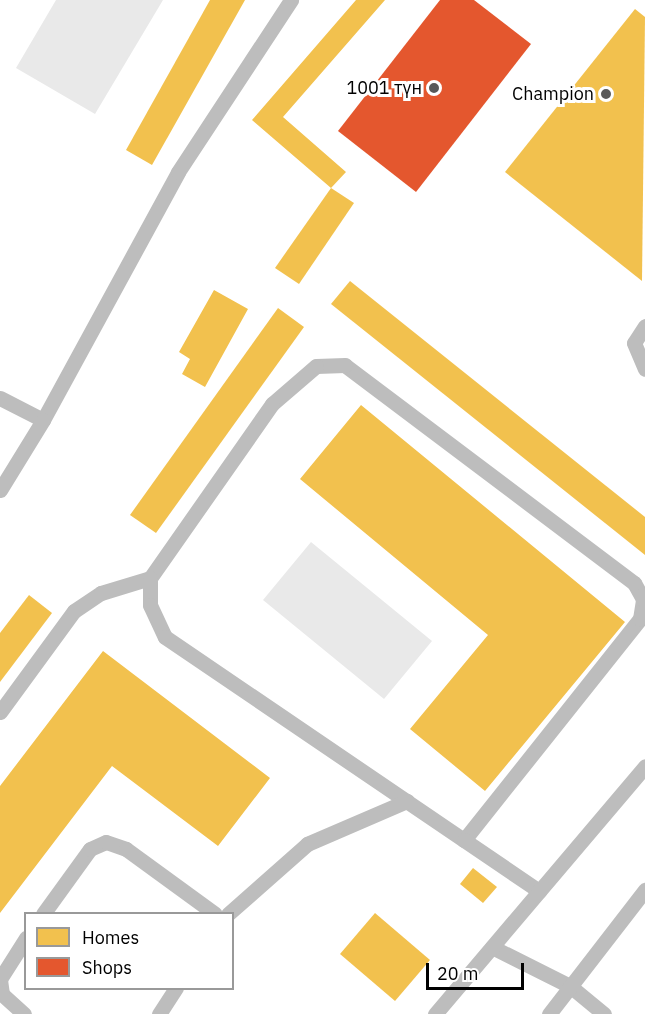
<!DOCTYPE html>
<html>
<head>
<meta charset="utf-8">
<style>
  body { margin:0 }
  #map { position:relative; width:645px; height:1014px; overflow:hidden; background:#fff; font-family:"IBM Plex Sans",sans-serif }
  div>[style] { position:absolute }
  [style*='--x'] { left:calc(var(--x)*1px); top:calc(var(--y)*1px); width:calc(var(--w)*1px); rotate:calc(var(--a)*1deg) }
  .green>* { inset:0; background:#e9e9e9 }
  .homes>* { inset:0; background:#f2c14e }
  .shops>* { inset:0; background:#e4572e }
  .service>* { height:15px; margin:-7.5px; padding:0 7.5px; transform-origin:7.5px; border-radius:7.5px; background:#bdbdbd }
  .dots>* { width:16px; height:16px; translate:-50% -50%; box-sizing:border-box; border:3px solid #fff; border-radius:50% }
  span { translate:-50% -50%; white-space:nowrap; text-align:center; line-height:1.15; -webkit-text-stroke:6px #fff; paint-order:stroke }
  .poi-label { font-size:18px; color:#000 }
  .right { translate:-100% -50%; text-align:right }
  .legend { position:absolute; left:24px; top:912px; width:210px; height:78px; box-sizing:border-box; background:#fff; border:2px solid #999; margin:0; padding:8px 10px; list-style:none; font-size:18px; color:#000 }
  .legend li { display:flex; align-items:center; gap:12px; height:30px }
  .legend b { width:30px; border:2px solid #999 }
  .scale { position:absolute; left:426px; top:963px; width:98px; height:27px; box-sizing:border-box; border:3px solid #000; border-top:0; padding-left:8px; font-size:18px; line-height:21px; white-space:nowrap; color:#000; -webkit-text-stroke:4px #fff; paint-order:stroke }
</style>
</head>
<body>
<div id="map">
  <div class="green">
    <div style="clip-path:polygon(56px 0,163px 0,95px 114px,16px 68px)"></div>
    <div style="clip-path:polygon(311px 542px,432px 641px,384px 699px,263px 600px)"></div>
  </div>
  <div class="homes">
    <div style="clip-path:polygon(210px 0,245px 0,152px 165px,126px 150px)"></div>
    <div style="clip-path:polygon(356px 0,385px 0,283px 117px,346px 172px,331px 188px,252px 120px)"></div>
    <div style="clip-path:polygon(635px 9px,645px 17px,642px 281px,505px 172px)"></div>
    <div style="clip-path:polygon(331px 188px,354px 203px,299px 284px,275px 268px)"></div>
    <div style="clip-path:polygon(350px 281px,645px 517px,645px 555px,331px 304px)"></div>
    <div style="clip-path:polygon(214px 290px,248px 309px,205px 387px,182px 374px,190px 359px,179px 352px)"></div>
    <div style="clip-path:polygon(278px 308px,304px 327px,156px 533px,130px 515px)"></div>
    <div style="clip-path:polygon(361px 405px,625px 622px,485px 791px,410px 729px,488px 635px,300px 479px)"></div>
    <div style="clip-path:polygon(29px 595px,52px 613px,0 682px,0 633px)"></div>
    <div style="clip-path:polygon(103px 651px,270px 778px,218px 846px,112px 766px,0 913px,0 786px)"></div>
    <div style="clip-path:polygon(473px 868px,497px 887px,483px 903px,460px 884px)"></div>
    <div style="clip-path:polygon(375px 913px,430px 960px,395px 1001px,340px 954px)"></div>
  </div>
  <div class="shops">
    <div style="clip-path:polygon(440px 0,474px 0,531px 44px,416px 192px,338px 131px)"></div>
  </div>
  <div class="service">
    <div style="--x:645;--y:326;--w:20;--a:123"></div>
    <div style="--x:634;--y:343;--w:28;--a:67"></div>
    <div style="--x:0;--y:398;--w:48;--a:27.1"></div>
    <div style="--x:43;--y:420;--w:282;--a:-61.4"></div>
    <div style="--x:178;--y:172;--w:206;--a:-56.7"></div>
    <div style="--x:0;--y:490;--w:82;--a:-58.4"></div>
    <div style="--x:0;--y:712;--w:125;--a:-53.8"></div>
    <div style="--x:74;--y:611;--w:32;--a:-34"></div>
    <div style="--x:101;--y:593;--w:51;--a:-17"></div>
    <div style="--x:464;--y:840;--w:283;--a:-51.5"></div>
    <div style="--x:640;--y:619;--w:20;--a:-81"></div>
    <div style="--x:643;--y:599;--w:18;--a:-119"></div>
    <div style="--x:634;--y:583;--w:362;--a:-143"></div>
    <div style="--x:345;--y:365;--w:29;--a:178"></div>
    <div style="--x:316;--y:366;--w:58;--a:139.2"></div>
    <div style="--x:272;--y:404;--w:213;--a:125"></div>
    <div style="--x:150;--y:578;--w:27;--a:90"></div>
    <div style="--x:150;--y:605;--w:35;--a:65"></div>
    <div style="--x:165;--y:637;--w:361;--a:34.2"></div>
    <div style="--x:464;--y:840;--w:91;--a:34.2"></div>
    <div style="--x:43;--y:914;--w:80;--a:-54.1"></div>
    <div style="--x:90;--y:849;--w:17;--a:-24"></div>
    <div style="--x:106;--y:842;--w:21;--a:19"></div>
    <div style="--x:126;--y:849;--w:110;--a:36.1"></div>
    <div style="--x:228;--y:914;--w:106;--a:-41.5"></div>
    <div style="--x:307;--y:844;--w:109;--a:-23.3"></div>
    <div style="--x:492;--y:947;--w:87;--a:26.6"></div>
    <div style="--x:570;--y:986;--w:44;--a:39.5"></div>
    <div style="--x:24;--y:1014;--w:30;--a:-138"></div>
    <div style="--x:2;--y:994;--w:15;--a:-98"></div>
    <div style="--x:0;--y:979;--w:49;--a:-57.6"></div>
    <div style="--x:159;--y:1014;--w:31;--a:-57"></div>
    <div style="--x:435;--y:1014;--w:325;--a:-49.7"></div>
    <div style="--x:549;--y:1014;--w:157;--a:-52.3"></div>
  </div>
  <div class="dots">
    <div style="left:434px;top:88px;background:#595959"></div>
    <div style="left:606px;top:94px;background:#595959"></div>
  </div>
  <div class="poi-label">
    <span class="right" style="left:422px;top:88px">1001 түн</span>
    <span class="right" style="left:594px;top:94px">Champion</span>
  </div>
  <ul class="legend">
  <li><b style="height:16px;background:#f2c14e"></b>Homes</li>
  <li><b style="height:16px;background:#e4572e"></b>Shops</li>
  </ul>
  <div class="scale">20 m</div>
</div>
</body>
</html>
